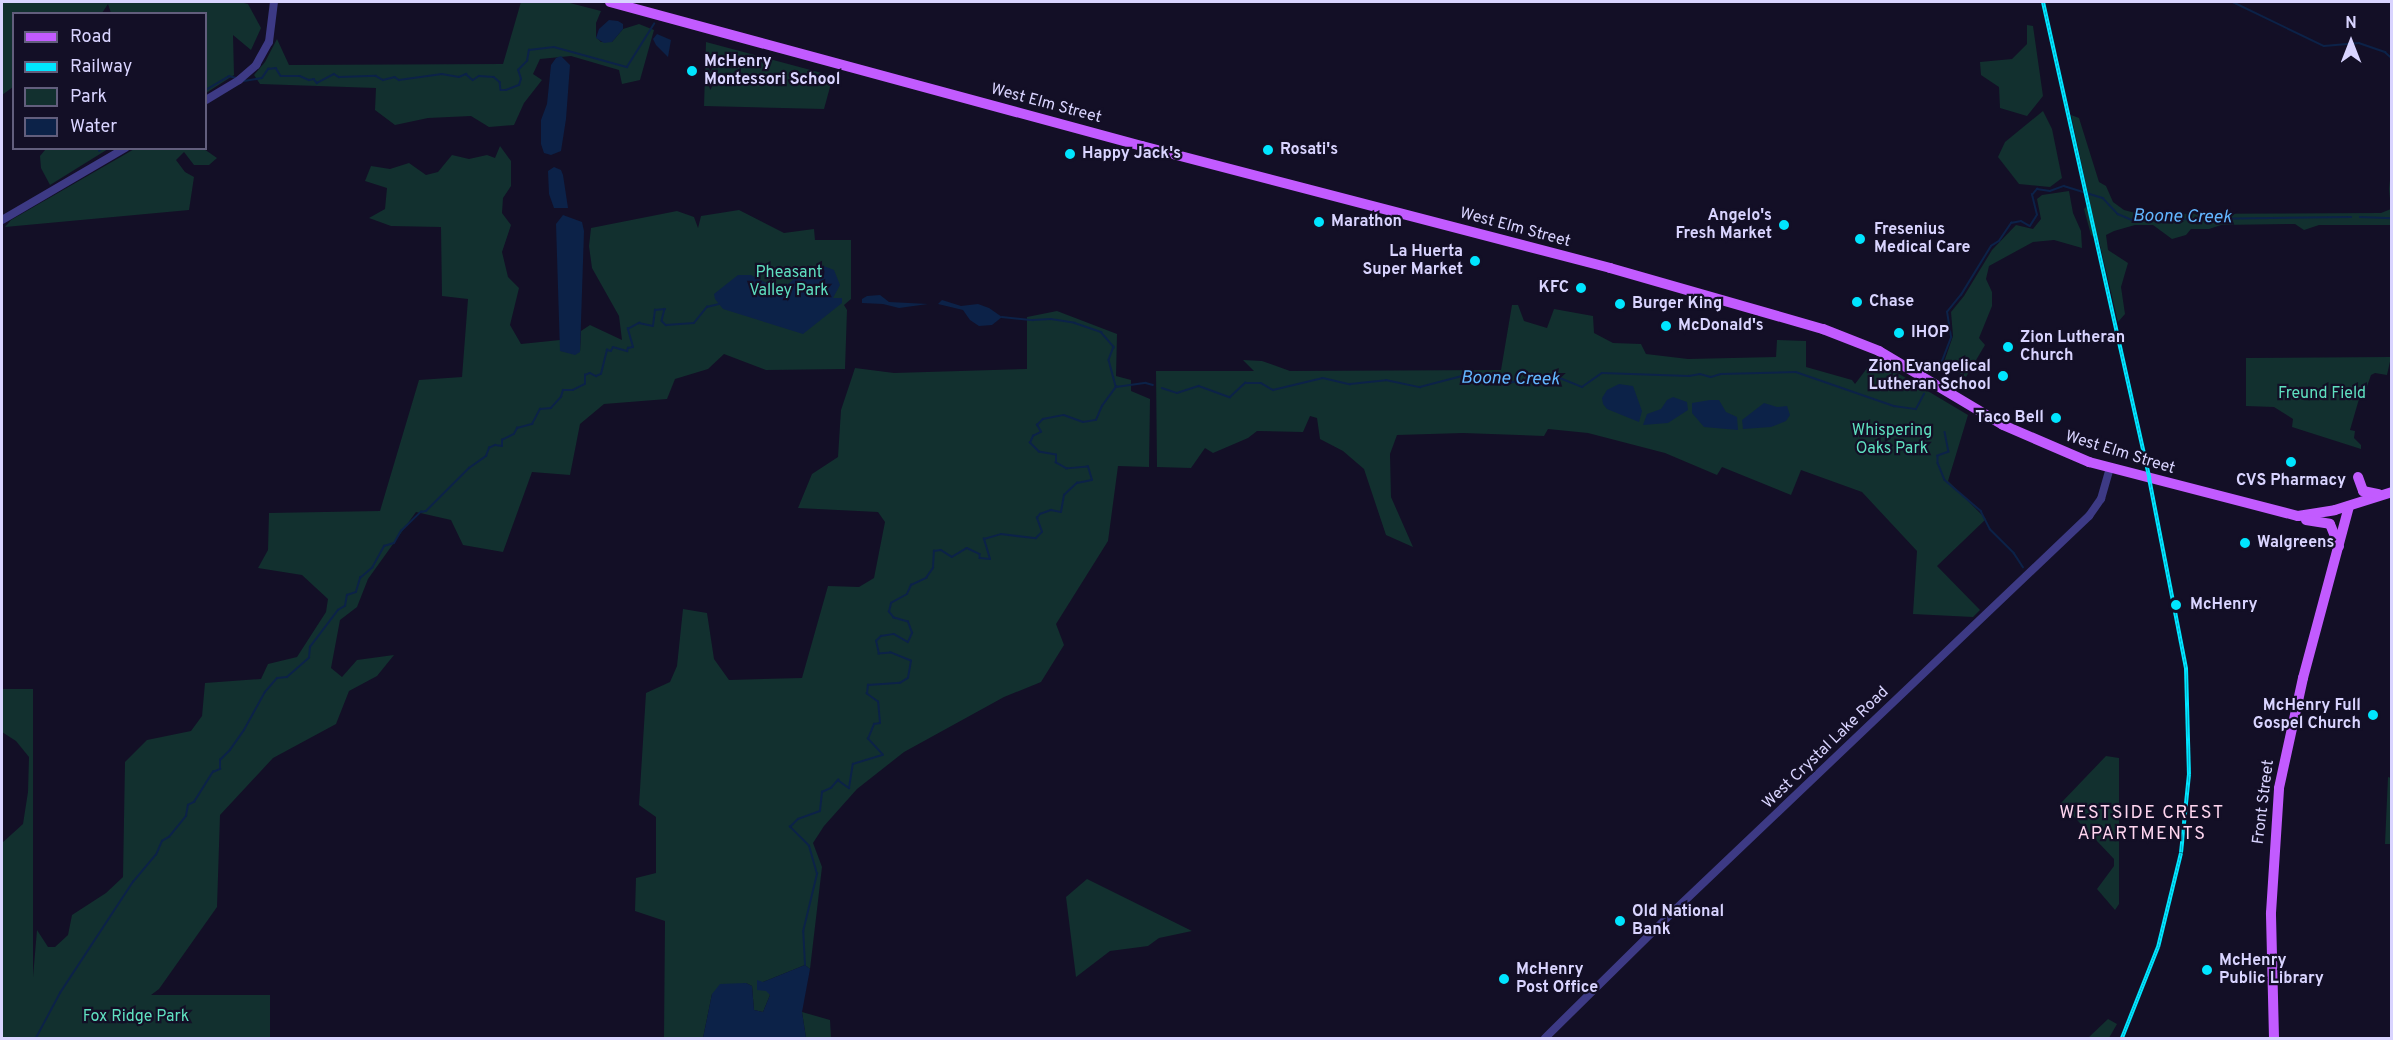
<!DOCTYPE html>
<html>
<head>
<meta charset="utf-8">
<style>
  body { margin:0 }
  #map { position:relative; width:2393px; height:1040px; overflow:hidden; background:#130f26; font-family:Overpass,sans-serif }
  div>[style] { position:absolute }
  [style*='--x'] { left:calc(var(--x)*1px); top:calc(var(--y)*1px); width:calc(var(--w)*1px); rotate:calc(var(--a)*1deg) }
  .green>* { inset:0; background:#12302f }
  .water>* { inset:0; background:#0c2248 }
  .stream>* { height:1.5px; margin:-0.75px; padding:0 0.75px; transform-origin:0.75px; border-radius:0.75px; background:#0c2248 }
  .minor>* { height:8px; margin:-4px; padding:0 4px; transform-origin:4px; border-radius:4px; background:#3d3a85 }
  .major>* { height:10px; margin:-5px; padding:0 5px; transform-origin:5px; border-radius:5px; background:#c25bff }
  .rail>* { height:4px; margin-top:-2px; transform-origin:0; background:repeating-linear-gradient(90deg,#130f26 0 4.5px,#00e5ff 0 9px); box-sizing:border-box; border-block:2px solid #00e5ff }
  .dots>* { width:16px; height:16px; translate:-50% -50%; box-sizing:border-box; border:3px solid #130f26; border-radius:50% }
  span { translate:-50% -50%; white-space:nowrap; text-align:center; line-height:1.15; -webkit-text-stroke:4.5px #130f26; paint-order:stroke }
  .poi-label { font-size:16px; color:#d9d4ff; font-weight:700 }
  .left { translate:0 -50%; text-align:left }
  .right { translate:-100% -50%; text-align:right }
  .street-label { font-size:16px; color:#d9d4ff }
  .park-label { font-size:16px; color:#5fe0c0 }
  .water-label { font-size:18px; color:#62b6ff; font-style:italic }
  .neighbourhood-label { font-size:18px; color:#ffd6f0; letter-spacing:1.5px }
  .frame { position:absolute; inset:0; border:3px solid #d9d4ff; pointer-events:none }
  .legend { position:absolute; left:12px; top:12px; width:195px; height:138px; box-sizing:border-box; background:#130f26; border:2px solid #625e7d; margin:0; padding:8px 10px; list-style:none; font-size:18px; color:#d9d4ff }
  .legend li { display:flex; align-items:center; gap:12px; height:30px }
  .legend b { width:30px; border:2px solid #625e7d }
  .north { position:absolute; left:2321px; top:12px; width:60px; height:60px; -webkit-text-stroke:4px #130f26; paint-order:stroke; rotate:0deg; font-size:16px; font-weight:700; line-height:24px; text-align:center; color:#d9d4ff }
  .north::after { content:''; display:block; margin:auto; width:21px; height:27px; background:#d9d4ff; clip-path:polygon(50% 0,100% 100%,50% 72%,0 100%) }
</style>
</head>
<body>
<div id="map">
  <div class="green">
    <div style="clip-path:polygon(2px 2px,240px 2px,248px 4px,261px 28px,251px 50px,233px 35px,234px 75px,206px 93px,206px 14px,111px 13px,108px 4px,102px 13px,14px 14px,13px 87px,2px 95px)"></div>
    <div style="clip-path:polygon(521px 2px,566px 2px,601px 11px,596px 23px,596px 37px,601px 42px,612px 42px,623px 29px,639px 24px,654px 30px,640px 80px,622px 84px,619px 70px,571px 56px,540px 59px,533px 74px,542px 80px,524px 103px,514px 125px,489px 127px,471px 116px,428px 118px,395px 125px,375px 110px,376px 88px,260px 84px,254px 75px,265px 62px,277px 39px,289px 65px,503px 64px)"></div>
    <div style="clip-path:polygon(2027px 25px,2033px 26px,2043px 96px,2027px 116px,2000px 108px,1999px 87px,1981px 75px,1980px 62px,2012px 59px,2027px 44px)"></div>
    <div style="clip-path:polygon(706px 42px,833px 76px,824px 109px,704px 106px)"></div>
    <div style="clip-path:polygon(2043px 111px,2052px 129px,2062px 178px,2050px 187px,2019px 184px,1998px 157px,2005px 142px)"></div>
    <div style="clip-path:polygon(2071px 115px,2079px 118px,2099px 182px,2106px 186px,2113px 202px,2124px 210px,2139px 214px,2381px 213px,2391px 209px,2389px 189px,2391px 170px,2391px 225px,2319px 225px,2304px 230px,2295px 224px,2221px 225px,2209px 229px,2191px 229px,2186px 235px,2172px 239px,2153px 225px,2135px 225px,2114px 231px,2106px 235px,2108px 250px,2128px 263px,2121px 287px,2125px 314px,2118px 322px,2099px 241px,2091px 235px,2084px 209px,2090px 203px)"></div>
    <div style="clip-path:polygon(500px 146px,511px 161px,511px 186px,503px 198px,502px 213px,511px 225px,502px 252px,508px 277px,519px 288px,510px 325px,521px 344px,560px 340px,560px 351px,580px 352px,581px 331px,590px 325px,622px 340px,619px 316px,592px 268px,589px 246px,591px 228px,677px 211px,694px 217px,698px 228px,701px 216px,739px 210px,784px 233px,814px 229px,815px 240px,851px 240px,851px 299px,844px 305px,847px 310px,845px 369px,766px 370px,724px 354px,708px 369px,675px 379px,667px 399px,604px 404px,580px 424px,570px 475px,532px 472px,503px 552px,463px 545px,451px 520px,416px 512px,368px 579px,357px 607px,340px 620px,331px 668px,342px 677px,357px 660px,394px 655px,377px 676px,349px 691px,336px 724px,273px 758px,220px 815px,217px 907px,159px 989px,151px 995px,270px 995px,270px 1038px,2px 1038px,2px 843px,23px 824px,28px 792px,29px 757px,16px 741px,2px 732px,2px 689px,33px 689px,33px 977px,37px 930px,48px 947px,55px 947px,68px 935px,72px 915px,106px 893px,123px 877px,125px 762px,147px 740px,191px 731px,202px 716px,205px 683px,261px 679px,268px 664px,297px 657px,326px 612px,328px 599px,302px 575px,258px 568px,268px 550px,269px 513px,380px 511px,419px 380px,462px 377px,468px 299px,442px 296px,441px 227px,391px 226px,369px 218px,385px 209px,387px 188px,365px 181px,371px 166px,390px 169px,409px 163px,426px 175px,438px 172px,452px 155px,469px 159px,487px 155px,495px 158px)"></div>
    <div style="clip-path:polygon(136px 148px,204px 149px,217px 158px,209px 165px,194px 165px,184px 152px,176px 160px,185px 172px,194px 177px,189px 210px,5px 227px,11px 220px)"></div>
    <div style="clip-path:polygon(108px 149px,50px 185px,41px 168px,40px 156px,45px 150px)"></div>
    <div style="clip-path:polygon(2069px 191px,2073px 213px,2081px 231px,2082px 248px,2054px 240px,2033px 242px,1989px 266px,1986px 279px,1992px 292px,1992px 306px,1979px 338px,1985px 345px,1966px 377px,1949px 367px,1947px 375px,1941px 371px,1953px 336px,1951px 312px,1964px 296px,1992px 250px,2016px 225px,2033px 229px,2041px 219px,2037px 199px,2042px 195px)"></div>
    <div style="clip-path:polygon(1512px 305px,1518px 305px,1524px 321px,1547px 328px,1554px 309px,1593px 316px,1594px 333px,1613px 343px,1641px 344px,1646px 354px,1688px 359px,1776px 357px,1777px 340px,1806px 341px,1806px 367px,1852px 380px,1855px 384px,1874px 359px,1968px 415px,1948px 481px,1986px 519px,1937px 566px,1980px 610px,1973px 617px,1913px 614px,1917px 551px,1862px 492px,1801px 470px,1791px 495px,1722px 467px,1717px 475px,1665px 453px,1588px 433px,1548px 429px,1544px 436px,1463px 433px,1397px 435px,1390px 454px,1391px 497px,1413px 547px,1386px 535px,1364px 469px,1343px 451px,1320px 439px,1317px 418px,1310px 416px,1303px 432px,1257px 431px,1248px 438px,1213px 453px,1205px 448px,1191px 468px,1157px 467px,1156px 371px,1254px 371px,1243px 360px,1262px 361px,1290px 371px,1501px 370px)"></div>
    <div style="clip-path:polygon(1057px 311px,1117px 334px,1116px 376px,1131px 380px,1131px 391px,1150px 399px,1149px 467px,1118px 466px,1108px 541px,1056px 624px,1064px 645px,1041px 682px,1004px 697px,904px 752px,857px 789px,824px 826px,813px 843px,822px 867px,810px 969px,805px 965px,763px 982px,770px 995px,763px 1012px,754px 1010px,752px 986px,746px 983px,712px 994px,703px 1038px,664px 1038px,665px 921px,635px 911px,636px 878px,656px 873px,656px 817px,639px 805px,646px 693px,670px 682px,677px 666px,683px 609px,707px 613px,714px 659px,729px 680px,802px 678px,828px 586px,859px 587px,874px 578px,885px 522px,878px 512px,798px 508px,812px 474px,838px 457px,841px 410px,855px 368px,894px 373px,1027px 369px,1027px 317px)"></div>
    <div style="clip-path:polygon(2391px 357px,2387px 375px,2375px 373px,2371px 375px,2364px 395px,2359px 399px,2350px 430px,2355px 431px,2354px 438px,2361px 445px,2361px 449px,2292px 427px,2293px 419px,2274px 407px,2246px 406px,2246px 358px)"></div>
    <div style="clip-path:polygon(2106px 756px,2119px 758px,2119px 904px,2115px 910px,2097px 889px,2114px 866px,2114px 859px,2061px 803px)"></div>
    <div style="clip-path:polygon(2388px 777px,2391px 778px,2391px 844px,2385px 844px)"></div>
    <div style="clip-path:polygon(1087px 879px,1192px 931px,1159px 938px,1148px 946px,1110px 951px,1076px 977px,1066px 897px)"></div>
    <div style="clip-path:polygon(802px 1012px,830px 1020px,831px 1038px,806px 1038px)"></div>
    <div style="clip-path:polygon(2108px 1019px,2117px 1024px,2109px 1038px,2088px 1038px)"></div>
  </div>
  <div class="water">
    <div style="clip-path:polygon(609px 20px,618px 21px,623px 24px,623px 29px,612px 42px,604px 43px,596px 38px,599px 29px)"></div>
    <div style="clip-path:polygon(657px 34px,671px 40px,668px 57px,656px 45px,653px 39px)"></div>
    <div style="clip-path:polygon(561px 56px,570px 65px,566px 119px,561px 151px,551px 155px,544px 153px,541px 144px,541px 120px,547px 104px,551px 65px,556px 58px)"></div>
    <div style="clip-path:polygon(554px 167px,561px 170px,563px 175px,568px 208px,554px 208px,549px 194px,548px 171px)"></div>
    <div style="clip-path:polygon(563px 215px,582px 222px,584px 231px,580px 352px,575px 355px,560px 351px,556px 224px)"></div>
    <div style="clip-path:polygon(821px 265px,834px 270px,840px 285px,833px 298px,842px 298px,842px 303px,803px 334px,723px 309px,715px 299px,714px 294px,738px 275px,751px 275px,772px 286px,786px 286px,802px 272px)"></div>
    <div style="clip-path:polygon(880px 295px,889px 302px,928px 304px,899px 308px,883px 304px,862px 303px,862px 299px,867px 296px)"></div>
    <div style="clip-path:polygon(942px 300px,961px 306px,978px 304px,989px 308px,1002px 317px,992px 325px,979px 326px,970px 320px,963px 310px,938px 304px)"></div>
    <div style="clip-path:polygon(1619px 384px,1633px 386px,1642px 411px,1639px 422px,1607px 409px,1603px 404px,1602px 398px,1607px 390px)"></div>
    <div style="clip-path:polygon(1673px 397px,1687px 402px,1688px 410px,1668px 423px,1643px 425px,1647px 414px,1661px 409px,1667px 400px)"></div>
    <div style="clip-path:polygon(1710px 400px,1719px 400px,1726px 412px,1737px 417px,1738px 430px,1704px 427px,1692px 413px,1692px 403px)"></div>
    <div style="clip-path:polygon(1764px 403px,1777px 407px,1787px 406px,1790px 415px,1786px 421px,1771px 427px,1743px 429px,1742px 420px)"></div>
    <div style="clip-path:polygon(805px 965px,810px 969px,802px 1012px,806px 1038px,703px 1038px,712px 994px,720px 984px,746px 983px,752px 986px,754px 1010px,763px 1012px,770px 995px,766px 991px,757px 990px,757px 980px,763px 982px)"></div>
  </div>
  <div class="stream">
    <div style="--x:2233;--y:2;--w:101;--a:25.8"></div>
    <div style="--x:2324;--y:46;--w:35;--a:-5"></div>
    <div style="--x:2359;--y:43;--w:28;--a:19"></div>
    <div style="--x:2385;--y:52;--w:9;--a:41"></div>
    <div style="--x:244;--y:81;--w:18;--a:-9"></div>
    <div style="--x:262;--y:78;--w:11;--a:-56"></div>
    <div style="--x:268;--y:69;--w:8;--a:-7"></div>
    <div style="--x:276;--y:68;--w:9;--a:58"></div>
    <div style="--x:281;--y:76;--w:19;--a:0"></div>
    <div style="--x:300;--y:76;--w:10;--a:24"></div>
    <div style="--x:309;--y:80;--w:5;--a:-11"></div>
    <div style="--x:314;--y:79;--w:5;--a:53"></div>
    <div style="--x:317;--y:83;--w:19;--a:-28"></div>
    <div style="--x:334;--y:74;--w:6;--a:31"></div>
    <div style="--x:339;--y:77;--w:37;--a:-2"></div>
    <div style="--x:376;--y:76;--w:8;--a:30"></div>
    <div style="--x:383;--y:80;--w:12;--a:-14"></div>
    <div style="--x:395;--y:77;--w:5;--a:37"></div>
    <div style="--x:399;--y:80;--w:43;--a:-7.9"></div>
    <div style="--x:442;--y:74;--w:17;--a:10"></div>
    <div style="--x:459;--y:77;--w:8;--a:-23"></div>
    <div style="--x:466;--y:74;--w:9;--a:41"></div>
    <div style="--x:473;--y:80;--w:7;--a:-34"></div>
    <div style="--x:479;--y:76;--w:15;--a:4"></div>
    <div style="--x:494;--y:77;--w:8;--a:40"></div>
    <div style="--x:500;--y:82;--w:8;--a:83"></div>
    <div style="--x:501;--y:90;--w:5;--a:0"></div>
    <div style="--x:506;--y:90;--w:14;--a:-21"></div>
    <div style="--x:519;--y:85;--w:6;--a:-72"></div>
    <div style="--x:521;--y:79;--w:9;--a:-108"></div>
    <div style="--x:518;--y:70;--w:13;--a:-45"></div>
    <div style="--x:527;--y:61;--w:11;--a:-80"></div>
    <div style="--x:529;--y:50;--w:25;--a:-7"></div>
    <div style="--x:554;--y:47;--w:76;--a:15.3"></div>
    <div style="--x:627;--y:67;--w:51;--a:-57.9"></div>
    <div style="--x:206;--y:90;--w:27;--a:-31"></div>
    <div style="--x:229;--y:76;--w:7;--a:16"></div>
    <div style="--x:99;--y:151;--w:5;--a:-37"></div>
    <div style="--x:2360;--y:217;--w:32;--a:2"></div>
    <div style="--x:1002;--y:317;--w:31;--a:6"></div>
    <div style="--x:1033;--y:320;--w:18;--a:-3"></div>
    <div style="--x:1051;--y:319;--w:24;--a:9"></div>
    <div style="--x:1075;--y:323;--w:28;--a:19"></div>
    <div style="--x:1101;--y:332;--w:20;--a:49"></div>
    <div style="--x:1114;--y:347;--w:14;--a:111"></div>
    <div style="--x:1109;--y:360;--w:27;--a:75"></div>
    <div style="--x:1939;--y:369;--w:34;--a:-69"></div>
    <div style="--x:1951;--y:337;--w:25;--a:-99"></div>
    <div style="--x:1947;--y:312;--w:22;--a:-51"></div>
    <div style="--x:1961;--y:295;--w:57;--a:-58.5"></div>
    <div style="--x:1991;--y:246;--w:9;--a:-32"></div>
    <div style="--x:1999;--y:241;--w:22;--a:-56"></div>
    <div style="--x:2011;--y:223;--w:10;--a:-11"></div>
    <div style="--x:2021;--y:221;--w:10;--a:29"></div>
    <div style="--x:2030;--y:226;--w:13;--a:-58"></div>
    <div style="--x:2037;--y:215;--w:21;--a:-104"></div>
    <div style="--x:2032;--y:195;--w:8;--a:-50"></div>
    <div style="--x:2037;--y:189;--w:13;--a:9"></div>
    <div style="--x:2050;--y:191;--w:15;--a:-20"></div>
    <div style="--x:2064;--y:186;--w:41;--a:17.1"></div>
    <div style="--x:2103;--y:198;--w:22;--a:47"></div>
    <div style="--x:2118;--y:214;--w:15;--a:23"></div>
    <div style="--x:2132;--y:220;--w:219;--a:-0.8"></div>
    <div style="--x:1162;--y:388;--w:16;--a:18"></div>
    <div style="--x:1177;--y:393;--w:23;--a:-18"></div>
    <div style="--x:1199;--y:386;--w:33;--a:20"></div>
    <div style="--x:1230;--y:397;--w:21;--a:-43"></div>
    <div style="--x:1245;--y:383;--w:16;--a:0"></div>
    <div style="--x:1261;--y:383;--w:14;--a:30"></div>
    <div style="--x:1273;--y:390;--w:51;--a:-13.5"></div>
    <div style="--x:1323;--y:378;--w:28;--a:13"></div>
    <div style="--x:1350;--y:384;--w:36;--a:-6"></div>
    <div style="--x:1386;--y:380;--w:35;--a:12"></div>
    <div style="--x:1420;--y:387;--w:48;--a:-14.6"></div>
    <div style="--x:1466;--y:375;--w:47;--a:8.7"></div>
    <div style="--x:1512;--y:382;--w:48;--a:-4.8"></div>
    <div style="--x:1560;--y:378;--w:24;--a:22"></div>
    <div style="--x:1582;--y:387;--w:24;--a:-35"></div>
    <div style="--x:1602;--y:373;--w:87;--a:2"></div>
    <div style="--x:1689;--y:376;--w:11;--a:-10"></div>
    <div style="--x:1700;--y:374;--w:11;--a:15"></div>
    <div style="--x:1711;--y:377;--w:10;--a:-17"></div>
    <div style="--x:1721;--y:374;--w:75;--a:-1.5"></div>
    <div style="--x:1796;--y:372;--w:104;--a:19.1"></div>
    <div style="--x:1894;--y:406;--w:22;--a:8"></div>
    <div style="--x:1916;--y:409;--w:17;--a:-62"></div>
    <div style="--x:1945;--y:432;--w:20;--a:79"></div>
    <div style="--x:1949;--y:452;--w:12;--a:160"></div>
    <div style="--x:1938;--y:456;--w:7;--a:90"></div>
    <div style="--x:1938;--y:463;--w:18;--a:68"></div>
    <div style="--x:1945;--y:480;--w:48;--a:40.7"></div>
    <div style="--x:1981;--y:511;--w:20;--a:63"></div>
    <div style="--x:1990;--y:529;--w:34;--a:45"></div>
    <div style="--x:2014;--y:553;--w:17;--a:57"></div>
    <div style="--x:805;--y:965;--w:33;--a:-93"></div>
    <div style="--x:803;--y:932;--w:60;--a:-76.4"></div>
    <div style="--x:817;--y:874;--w:29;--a:-106"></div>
    <div style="--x:809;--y:846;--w:27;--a:-135"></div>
    <div style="--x:790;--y:827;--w:11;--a:-45"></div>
    <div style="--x:798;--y:819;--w:23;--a:-20"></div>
    <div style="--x:820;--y:811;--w:19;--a:-84"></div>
    <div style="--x:822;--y:792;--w:10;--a:-24"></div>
    <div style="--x:831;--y:788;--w:11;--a:-49"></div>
    <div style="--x:838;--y:780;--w:14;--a:36"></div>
    <div style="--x:849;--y:788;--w:24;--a:-81"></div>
    <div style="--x:853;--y:764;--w:31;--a:-17"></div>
    <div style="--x:883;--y:755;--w:22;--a:-133"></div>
    <div style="--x:868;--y:739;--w:16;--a:-68"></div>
    <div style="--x:874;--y:724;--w:6;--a:-9"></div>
    <div style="--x:880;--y:723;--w:21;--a:-95"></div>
    <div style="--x:878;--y:702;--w:14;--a:-144"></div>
    <div style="--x:867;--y:694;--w:9;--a:-84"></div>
    <div style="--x:868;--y:685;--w:32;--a:-4"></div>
    <div style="--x:900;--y:683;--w:9;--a:-32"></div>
    <div style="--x:908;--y:678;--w:17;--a:-80"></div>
    <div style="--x:911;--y:661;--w:22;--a:-158"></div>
    <div style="--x:891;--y:653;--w:12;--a:175"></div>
    <div style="--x:879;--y:654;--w:13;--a:-103"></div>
    <div style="--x:876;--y:641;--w:7;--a:-45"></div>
    <div style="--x:881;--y:636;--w:13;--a:-9"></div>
    <div style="--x:894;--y:634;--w:16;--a:30"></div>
    <div style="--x:908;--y:642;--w:10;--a:-66"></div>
    <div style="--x:912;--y:633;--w:12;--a:-110"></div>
    <div style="--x:908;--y:622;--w:15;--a:-164"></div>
    <div style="--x:894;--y:618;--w:8;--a:-130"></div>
    <div style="--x:889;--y:612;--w:9;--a:-77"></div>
    <div style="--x:891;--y:603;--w:18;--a:-29"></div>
    <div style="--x:907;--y:594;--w:10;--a:-66"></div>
    <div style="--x:911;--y:585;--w:17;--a:-25"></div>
    <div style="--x:926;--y:578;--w:12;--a:-55"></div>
    <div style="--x:933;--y:568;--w:17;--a:-87"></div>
    <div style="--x:934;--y:551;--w:7;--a:-8"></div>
    <div style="--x:941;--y:550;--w:13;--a:32"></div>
    <div style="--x:952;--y:557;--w:17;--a:-31"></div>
    <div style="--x:967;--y:548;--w:14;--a:25"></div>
    <div style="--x:980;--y:554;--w:4;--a:90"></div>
    <div style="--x:980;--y:558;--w:10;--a:6"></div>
    <div style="--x:990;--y:559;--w:21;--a:-107"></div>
    <div style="--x:984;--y:539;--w:18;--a:-16"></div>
    <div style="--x:1001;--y:534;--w:35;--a:7"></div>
    <div style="--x:1036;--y:538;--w:8;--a:-45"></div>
    <div style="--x:1042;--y:532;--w:15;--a:-110"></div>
    <div style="--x:1037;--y:518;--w:5;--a:-53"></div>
    <div style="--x:1040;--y:514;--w:12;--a:-20"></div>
    <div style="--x:1051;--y:510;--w:10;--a:11"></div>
    <div style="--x:1061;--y:512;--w:17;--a:-80"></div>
    <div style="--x:1064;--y:495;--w:18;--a:-43"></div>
    <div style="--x:1077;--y:483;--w:15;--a:-11"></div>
    <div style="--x:1092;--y:480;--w:14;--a:-107"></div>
    <div style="--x:1088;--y:467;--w:21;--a:175"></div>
    <div style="--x:1067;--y:469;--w:13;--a:-151"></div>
    <div style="--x:1056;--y:463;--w:8;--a:-90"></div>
    <div style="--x:1056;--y:455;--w:17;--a:-170"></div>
    <div style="--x:1039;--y:452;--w:13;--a:-135"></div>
    <div style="--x:1030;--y:443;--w:8;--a:-67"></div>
    <div style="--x:1033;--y:436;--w:9;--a:-27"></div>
    <div style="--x:1041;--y:432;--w:8;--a:-120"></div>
    <div style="--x:1037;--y:425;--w:8;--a:-45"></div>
    <div style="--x:1043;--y:419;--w:21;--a:-11"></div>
    <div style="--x:1064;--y:415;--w:20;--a:20"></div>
    <div style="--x:1083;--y:422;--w:13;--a:-9"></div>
    <div style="--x:1096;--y:420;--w:15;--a:-67"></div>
    <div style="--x:1102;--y:406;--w:24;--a:-54"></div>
    <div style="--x:1116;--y:387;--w:30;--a:-8"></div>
    <div style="--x:1146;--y:383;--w:7;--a:16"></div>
    <div style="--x:36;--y:1038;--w:51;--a:-61.9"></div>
    <div style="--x:60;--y:993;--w:133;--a:-56.7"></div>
    <div style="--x:133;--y:882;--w:35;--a:-50"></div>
    <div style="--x:156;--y:855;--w:15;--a:-67"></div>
    <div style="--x:162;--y:841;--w:8;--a:-30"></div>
    <div style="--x:169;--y:837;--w:27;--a:-51"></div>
    <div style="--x:186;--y:816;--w:11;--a:-80"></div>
    <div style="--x:188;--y:805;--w:7;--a:-27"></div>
    <div style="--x:194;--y:802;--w:36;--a:-58"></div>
    <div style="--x:213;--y:772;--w:8;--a:-23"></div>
    <div style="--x:220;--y:769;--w:9;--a:-90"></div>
    <div style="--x:220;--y:760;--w:14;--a:-45"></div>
    <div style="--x:230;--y:750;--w:24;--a:-55"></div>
    <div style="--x:244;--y:730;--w:43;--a:-61.1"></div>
    <div style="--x:265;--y:692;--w:18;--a:-49"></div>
    <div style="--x:277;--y:678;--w:10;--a:-6"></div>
    <div style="--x:287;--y:677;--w:29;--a:-41"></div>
    <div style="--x:309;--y:658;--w:11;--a:-85"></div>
    <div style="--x:310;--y:647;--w:46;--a:-52.9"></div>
    <div style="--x:338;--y:610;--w:8;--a:-30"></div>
    <div style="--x:345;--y:606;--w:11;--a:-80"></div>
    <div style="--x:347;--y:595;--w:9;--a:-18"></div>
    <div style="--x:356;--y:592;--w:15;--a:-74"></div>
    <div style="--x:360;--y:578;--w:16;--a:-40"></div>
    <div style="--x:372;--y:568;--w:25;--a:-61"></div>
    <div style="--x:384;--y:546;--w:10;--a:-17"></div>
    <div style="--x:394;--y:543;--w:14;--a:-60"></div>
    <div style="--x:401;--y:531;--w:28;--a:-44"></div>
    <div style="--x:421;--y:512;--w:5;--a:-11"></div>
    <div style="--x:426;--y:511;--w:61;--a:-45"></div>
    <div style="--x:469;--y:468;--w:21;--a:-35"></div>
    <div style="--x:486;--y:456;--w:9;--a:-69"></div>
    <div style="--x:489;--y:448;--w:7;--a:-27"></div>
    <div style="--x:495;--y:445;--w:7;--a:8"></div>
    <div style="--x:502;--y:446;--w:6;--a:-90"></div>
    <div style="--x:502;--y:440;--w:13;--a:-27"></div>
    <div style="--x:514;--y:434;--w:7;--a:-63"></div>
    <div style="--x:517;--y:428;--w:16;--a:-15"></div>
    <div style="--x:532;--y:424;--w:17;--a:-62"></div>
    <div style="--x:540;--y:409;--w:11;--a:-5"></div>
    <div style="--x:551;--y:408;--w:15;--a:-48"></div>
    <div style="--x:561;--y:397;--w:7;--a:-74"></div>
    <div style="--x:563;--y:390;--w:10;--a:0"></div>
    <div style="--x:573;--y:390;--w:13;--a:-27"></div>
    <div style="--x:585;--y:384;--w:9;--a:-90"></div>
    <div style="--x:585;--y:375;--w:5;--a:-22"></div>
    <div style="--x:590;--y:373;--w:7;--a:27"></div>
    <div style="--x:596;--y:376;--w:5;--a:-22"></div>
    <div style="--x:601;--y:374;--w:25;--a:-76"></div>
    <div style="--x:607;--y:350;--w:4;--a:14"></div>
    <div style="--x:611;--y:351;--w:4;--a:-63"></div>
    <div style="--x:613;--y:347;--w:15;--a:16"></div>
    <div style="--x:627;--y:351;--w:3;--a:-72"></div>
    <div style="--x:628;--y:348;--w:5;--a:-11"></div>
    <div style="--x:633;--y:347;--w:19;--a:-106"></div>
    <div style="--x:628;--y:329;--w:13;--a:-29"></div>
    <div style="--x:639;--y:323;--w:14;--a:12"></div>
    <div style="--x:653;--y:326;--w:16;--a:-83"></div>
    <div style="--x:655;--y:310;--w:10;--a:-6"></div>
    <div style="--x:665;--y:309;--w:12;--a:104"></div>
    <div style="--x:662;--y:321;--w:6;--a:45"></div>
    <div style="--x:666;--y:325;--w:28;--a:-4"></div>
    <div style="--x:694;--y:323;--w:21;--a:-51"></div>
    <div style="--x:707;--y:307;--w:12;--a:-14"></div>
  </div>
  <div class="minor">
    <div style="--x:206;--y:100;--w:39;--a:-31"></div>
    <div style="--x:239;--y:80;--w:23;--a:-41"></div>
    <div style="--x:256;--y:65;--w:26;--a:-61"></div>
    <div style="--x:269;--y:42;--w:40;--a:-82.9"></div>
    <div style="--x:2;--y:220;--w:143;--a:-30.3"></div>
    <div style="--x:1545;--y:1038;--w:185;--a:-44.6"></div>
    <div style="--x:1677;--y:908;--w:569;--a:-43.58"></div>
    <div style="--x:2089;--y:516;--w:21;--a:-55"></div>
    <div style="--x:2101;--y:499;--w:32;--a:-74"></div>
  </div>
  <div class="major">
    <div style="--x:610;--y:2;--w:551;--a:15.15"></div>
    <div style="--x:1142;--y:146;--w:484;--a:14.6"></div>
    <div style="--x:1610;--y:268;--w:222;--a:16"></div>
    <div style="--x:1823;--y:329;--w:60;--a:21.4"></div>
    <div style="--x:1879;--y:351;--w:144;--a:30.8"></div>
    <div style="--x:2003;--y:425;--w:94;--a:23.3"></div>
    <div style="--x:2089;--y:462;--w:216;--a:14.5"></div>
    <div style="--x:2298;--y:516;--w:37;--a:-9"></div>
    <div style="--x:2335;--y:510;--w:60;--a:-17.5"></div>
    <div style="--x:2358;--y:477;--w:15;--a:70"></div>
    <div style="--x:2363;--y:491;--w:16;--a:11"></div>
    <div style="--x:2306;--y:520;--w:24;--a:9"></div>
    <div style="--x:2330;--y:524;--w:24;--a:68"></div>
    <div style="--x:2274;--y:1038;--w:125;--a:-91.4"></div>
    <div style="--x:2271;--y:913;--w:125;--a:-86.3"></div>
    <div style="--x:2279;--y:788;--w:113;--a:-77.7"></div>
    <div style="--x:2303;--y:678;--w:178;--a:-75"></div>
  </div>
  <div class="rail">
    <div style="--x:2043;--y:2;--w:488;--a:77.4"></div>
    <div style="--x:2149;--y:478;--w:194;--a:79"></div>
    <div style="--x:2186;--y:668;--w:106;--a:88.4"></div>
    <div style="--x:2189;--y:774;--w:79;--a:95.8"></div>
    <div style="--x:2181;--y:853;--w:97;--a:103.7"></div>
    <div style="--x:2158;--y:947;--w:98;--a:111.6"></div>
  </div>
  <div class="dots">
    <div style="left:692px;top:71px;background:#00e5ff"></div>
    <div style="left:1268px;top:150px;background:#00e5ff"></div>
    <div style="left:1070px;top:154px;background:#00e5ff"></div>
    <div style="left:1319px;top:222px;background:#00e5ff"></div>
    <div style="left:1784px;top:225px;background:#00e5ff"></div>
    <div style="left:1860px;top:239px;background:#00e5ff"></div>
    <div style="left:1475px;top:261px;background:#00e5ff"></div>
    <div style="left:1581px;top:288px;background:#00e5ff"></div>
    <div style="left:1857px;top:302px;background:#00e5ff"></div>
    <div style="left:1620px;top:304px;background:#00e5ff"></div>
    <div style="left:1666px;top:326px;background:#00e5ff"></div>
    <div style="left:1899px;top:333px;background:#00e5ff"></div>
    <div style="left:2008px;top:347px;background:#00e5ff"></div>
    <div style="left:2003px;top:376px;background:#00e5ff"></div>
    <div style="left:2056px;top:418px;background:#00e5ff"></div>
    <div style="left:2291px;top:462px;background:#00e5ff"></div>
    <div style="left:2245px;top:543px;background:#00e5ff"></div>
    <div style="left:2176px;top:605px;background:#00e5ff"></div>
    <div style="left:2373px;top:715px;background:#00e5ff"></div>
    <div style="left:1620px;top:921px;background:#00e5ff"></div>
    <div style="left:2207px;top:970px;background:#00e5ff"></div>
    <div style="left:1504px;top:979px;background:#00e5ff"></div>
  </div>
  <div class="poi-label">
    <span class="left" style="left:704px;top:71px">McHenry<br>Montessori School</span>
    <span class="left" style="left:1280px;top:150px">Rosati's</span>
    <span class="left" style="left:1082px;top:154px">Happy Jack's</span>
    <span class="right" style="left:1772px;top:225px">Angelo's<br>Fresh Market</span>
    <span class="left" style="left:1331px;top:222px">Marathon</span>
    <span class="left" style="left:1874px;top:239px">Fresenius<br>Medical Care</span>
    <span class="right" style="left:1463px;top:261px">La Huerta<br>Super Market</span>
    <span class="right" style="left:1569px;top:288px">KFC</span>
    <span class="left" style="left:1869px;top:302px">Chase</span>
    <span class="left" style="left:1632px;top:304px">Burger King</span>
    <span class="left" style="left:1678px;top:326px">McDonald's</span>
    <span class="left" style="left:1911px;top:333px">IHOP</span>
    <span class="left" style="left:2020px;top:347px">Zion Lutheran<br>Church</span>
    <span class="right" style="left:1991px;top:376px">Zion Evangelical<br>Lutheran School</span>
    <span class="right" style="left:2044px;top:418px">Taco Bell</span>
    <span style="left:2291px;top:481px">CVS Pharmacy</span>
    <span class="left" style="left:2257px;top:543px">Walgreens</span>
    <span class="left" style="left:2190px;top:605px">McHenry</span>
    <span class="right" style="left:2361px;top:715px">McHenry Full<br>Gospel Church</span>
    <span class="left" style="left:1632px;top:921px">Old National<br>Bank</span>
    <span class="left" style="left:2219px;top:970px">McHenry<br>Public Library</span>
    <span class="left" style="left:1516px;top:979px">McHenry<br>Post Office</span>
  </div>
  <div class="street-label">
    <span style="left:1046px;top:104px;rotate:15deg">West Elm Street</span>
    <span style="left:1515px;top:228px;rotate:15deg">West Elm Street</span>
    <span style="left:2120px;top:453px;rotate:17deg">West Elm Street</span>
    <span style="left:1826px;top:748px;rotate:-44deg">West Crystal Lake Road</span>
    <span style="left:2264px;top:802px;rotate:-83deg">Front Street</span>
  </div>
  <div class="park-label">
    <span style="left:789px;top:282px">Pheasant<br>Valley Park</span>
    <span style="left:2322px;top:394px">Freund Field</span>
    <span style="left:1892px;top:440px">Whispering<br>Oaks Park</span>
    <span style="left:136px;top:1017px">Fox Ridge Park</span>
  </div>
  <div class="water-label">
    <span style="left:2182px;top:218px;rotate:1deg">Boone Creek</span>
    <span style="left:1510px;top:380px;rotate:1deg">Boone Creek</span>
  </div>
  <div class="neighbourhood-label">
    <span style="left:2142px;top:825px">WESTSIDE CREST<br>APARTMENTS</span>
  </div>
  <div class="frame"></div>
  <ul class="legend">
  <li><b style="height:8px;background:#c25bff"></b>Road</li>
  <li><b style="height:8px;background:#00e5ff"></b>Railway</li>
  <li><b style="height:16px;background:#12302f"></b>Park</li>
  <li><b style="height:16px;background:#0c2248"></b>Water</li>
  </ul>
  <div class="north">N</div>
</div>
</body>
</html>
